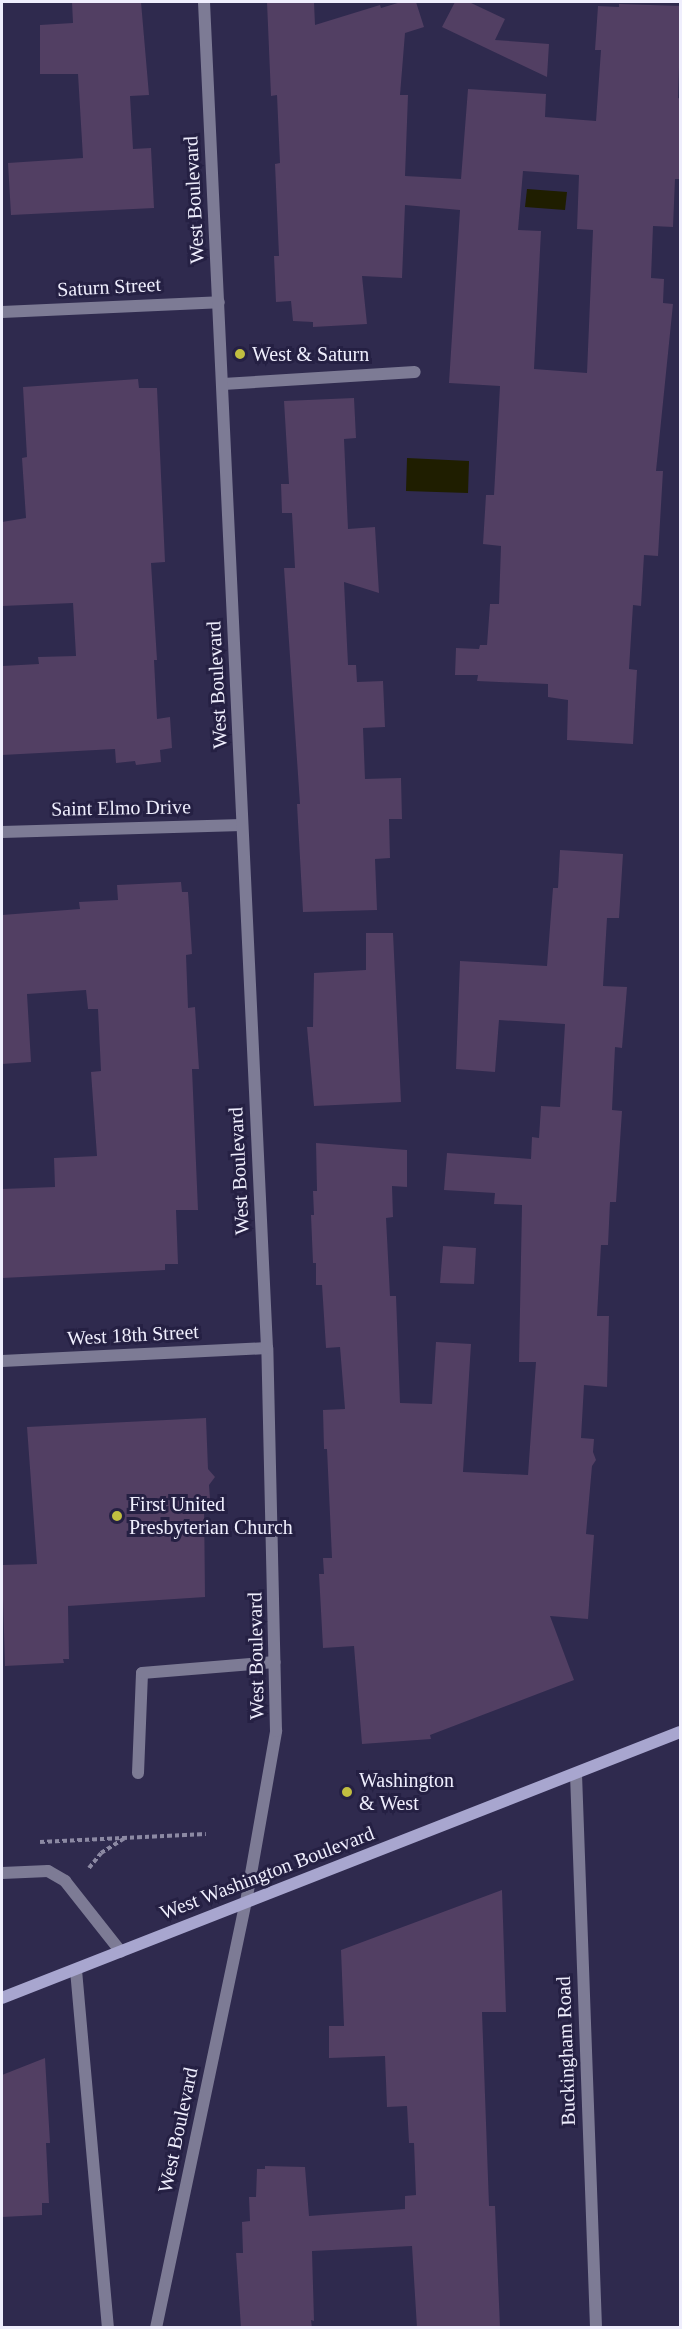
<!DOCTYPE html>
<html>
<head>
<meta charset="utf-8">
<style>
  body { margin:0 }
  #map { position:relative; width:682px; height:2329px; overflow:hidden; background:#2f2a4e; font-family:Georgia,serif }
  div>[style] { position:absolute }
  [style*='--x'] { left:calc(var(--x)*1px); top:calc(var(--y)*1px); width:calc(var(--w)*1px); rotate:calc(var(--a)*1deg) }
  .water>* { inset:0; background:#1f1e00 }
  .building>* { inset:0; background:#523f63 }
  .path>* { height:4px; margin-top:-2px; transform-origin:0; background:repeating-linear-gradient(90deg,#8c89a3 0 4.5px,transparent 0 7.5px) }
  .service>* { height:12px; margin:-6px; padding:0 6px; transform-origin:6px; border-radius:6px; background:#7d7b95 }
  .minor>* { height:12px; margin:-6px; padding:0 6px; transform-origin:6px; border-radius:6px; background:#7d7b95 }
  .tertiary>* { height:12px; margin:-6px; padding:0 6px; transform-origin:6px; border-radius:6px; background:#7d7b95 }
  .secondary>* { height:12px; margin:-6px; padding:0 6px; transform-origin:6px; border-radius:6px; background:#a8a6cf }
  .dots>* { width:16px; height:16px; translate:-50% -50%; box-sizing:border-box; border:3px solid #252043; border-radius:50% }
  span { translate:-50% -50%; white-space:nowrap; text-align:center; line-height:1.15; -webkit-text-stroke:6px #252043; paint-order:stroke }
  .street-label { font-size:20px; color:#efeefd }
  .poi-label { font-size:20px; color:#efeefd }
  .left { translate:0 -50%; text-align:left }
  .frame { position:absolute; inset:0; border:3px solid #efeefd; pointer-events:none }
</style>
</head>
<body>
<div id="map">
  <div class="water">
    <div style="clip-path:polygon(527px 189px,567px 192px,565px 210px,525px 207px)"></div>
    <div style="clip-path:polygon(407px 458px,469px 461px,468px 493px,406px 491px)"></div>
  </div>
  <div class="building">
    <div style="clip-path:polygon(72px 2px,141px 2px,149px 95px,130px 96px,133px 149px,151px 148px,154px 208px,11px 215px,8px 163px,83px 158px,78px 74px,40px 74px,40px 25px,73px 23px)"></div>
    <div style="clip-path:polygon(evenodd,267px 2px,314px 2px,315px 25px,380px 5px,381px 8px,401px 2px,416px 2px,424px 27px,405px 33px,400px 95px,408px 95px,405px 176px,461px 179px,468px 89px,546px 94px,545px 117px,596px 121px,601px 50px,595px 50px,598px 6px,619px 7px,619px 4px,681px 6px,678px 98px,681px 99px,681px 179px,675px 179px,673px 227px,653px 226px,651px 278px,664px 279px,663px 303px,673px 304px,656px 471px,663px 471px,658px 556px,644px 555px,641px 606px,633px 605px,629px 669px,637px 670px,633px 744px,567px 740px,568px 700px,548px 697px,548px 684px,477px 681px,478px 675px,455px 675px,456px 648px,479px 649px,480px 645px,487px 645px,490px 604px,499px 604px,501px 546px,483px 544px,486px 495px,494px 495px,500px 386px,449px 383px,460px 210px,405px 205px,402px 278px,362px 276px,367px 324px,313px 327px,313px 322px,293px 321px,291px 301px,276px 302px,274px 256px,279px 256px,275px 164px,280px 163px,277px 95px,271px 96px,267px 2px,523px 171px,579px 175px,577px 229px,593px 230px,587px 373px,534px 369px,541px 231px,518px 230px,523px 171px)"></div>
    <div style="clip-path:polygon(455px 2px,469px 2px,505px 19px,495px 40px,549px 44px,547px 77px,442px 27px)"></div>
    <div style="clip-path:polygon(138px 379px,139px 388px,157px 388px,165px 562px,151px 563px,157px 660px,154px 660px,157px 719px,170px 717px,172px 748px,160px 750px,161px 762px,136px 765px,135px 761px,116px 763px,115px 749px,2px 755px,2px 666px,39px 664px,38px 657px,76px 656px,73px 603px,2px 606px,2px 522px,26px 518px,22px 458px,27px 457px,23px 387px)"></div>
    <div style="clip-path:polygon(354px 398px,356px 438px,344px 439px,348px 529px,375px 527px,379px 593px,344px 582px,348px 665px,356px 665px,357px 682px,383px 681px,385px 727px,363px 728px,365px 779px,401px 778px,402px 819px,389px 819px,390px 858px,375px 859px,377px 910px,303px 912px,297px 804px,300px 804px,284px 568px,295px 568px,292px 513px,282px 513px,281px 484px,289px 484px,284px 401px)"></div>
    <div style="clip-path:polygon(560px 850px,623px 854px,619px 918px,607px 918px,603px 986px,627px 987px,622px 1048px,615px 1047px,612px 1110px,622px 1111px,616px 1202px,610px 1202px,608px 1245px,601px 1245px,597px 1316px,609px 1316px,607px 1387px,584px 1385px,581px 1438px,594px 1439px,593px 1452px,596px 1460px,592px 1466px,586px 1534px,594px 1535px,588px 1619px,550px 1616px,574px 1680px,430px 1735px,431px 1739px,362px 1744px,354px 1646px,323px 1648px,319px 1574px,324px 1574px,323px 1558px,332px 1558px,327px 1449px,324px 1449px,323px 1410px,345px 1409px,340px 1347px,326px 1348px,322px 1285px,316px 1285px,316px 1263px,313px 1263px,311px 1215px,314px 1215px,313px 1191px,317px 1191px,316px 1143px,407px 1150px,407px 1187px,392px 1186px,393px 1217px,386px 1218px,390px 1296px,396px 1296px,400px 1403px,432px 1404px,436px 1342px,471px 1344px,463px 1472px,528px 1475px,536px 1362px,519px 1362px,522px 1205px,494px 1204px,495px 1193px,444px 1190px,447px 1153px,531px 1159px,532px 1137px,539px 1138px,541px 1106px,560px 1107px,565px 1024px,499px 1020px,495px 1072px,456px 1069px,460px 961px,547px 966px,553px 888px,558px 888px)"></div>
    <div style="clip-path:polygon(181px 882px,182px 892px,188px 892px,192px 954px,186px 955px,188px 1008px,195px 1007px,199px 1069px,192px 1069px,198px 1210px,176px 1210px,178px 1264px,165px 1264px,165px 1270px,2px 1278px,2px 1189px,55px 1187px,54px 1158px,97px 1156px,91px 1072px,101px 1071px,98px 1009px,88px 1009px,86px 990px,27px 994px,31px 1062px,2px 1064px,2px 915px,80px 909px,79px 902px,118px 900px,117px 885px)"></div>
    <div style="clip-path:polygon(366px 933px,393px 933px,401px 1102px,314px 1106px,307px 1027px,313px 1027px,314px 973px,366px 970px)"></div>
    <div style="clip-path:polygon(443px 1246px,476px 1248px,474px 1284px,440px 1283px)"></div>
    <div style="clip-path:polygon(206px 1418px,208px 1469px,215px 1477px,209px 1485px,210px 1499px,204px 1499px,205px 1597px,68px 1606px,69px 1659px,63px 1659px,64px 1663px,5px 1666px,2px 1565px,37px 1564px,27px 1427px)"></div>
    <div style="clip-path:polygon(502px 1890px,506px 2012px,482px 2012px,489px 2206px,495px 2206px,500px 2328px,417px 2328px,412px 2246px,312px 2251px,314px 2321px,311px 2320px,312px 2328px,241px 2328px,236px 2253px,243px 2253px,242px 2222px,250px 2221px,249px 2197px,256px 2197px,257px 2169px,265px 2169px,265px 2166px,305px 2167px,309px 2216px,405px 2209px,405px 2196px,416px 2195px,414px 2143px,409px 2143px,407px 2106px,387px 2107px,385px 2056px,329px 2058px,329px 2026px,344px 2026px,341px 1950px)"></div>
    <div style="clip-path:polygon(45px 2058px,50px 2143px,46px 2143px,49px 2203px,42px 2203px,42px 2215px,2px 2217px,2px 2075px)"></div>
  </div>
  <div class="path">
    <div style="--x:40;--y:1842;--w:166;--a:-2.8"></div>
    <div style="--x:89;--y:1868;--w:19;--a:-51"></div>
    <div style="--x:101;--y:1853;--w:28;--a:-32"></div>
  </div>
  <div class="service">
    <div style="--x:223;--y:384;--w:192;--a:-3.6"></div>
    <div style="--x:138;--y:1773;--w:100;--a:-87.7"></div>
    <div style="--x:142;--y:1673;--w:133;--a:-4.7"></div>
  </div>
  <div class="minor">
    <div style="--x:2;--y:312;--w:217;--a:-2.6"></div>
    <div style="--x:2;--y:832;--w:240;--a:-1.7"></div>
    <div style="--x:2;--y:1361;--w:265;--a:-2.8"></div>
    <div style="--x:576;--y:1774;--w:554;--a:87.93"></div>
    <div style="--x:2;--y:1873;--w:46;--a:-2.5"></div>
    <div style="--x:48;--y:1871;--w:20;--a:30"></div>
    <div style="--x:65;--y:1881;--w:90;--a:51.7"></div>
  </div>
  <div class="tertiary">
    <div style="--x:76;--y:1970;--w:359;--a:84.9"></div>
    <div style="--x:156;--y:2328;--w:435;--a:-78.1"></div>
    <div style="--x:246;--y:1902;--w:174;--a:-80"></div>
    <div style="--x:276;--y:1731;--w:383;--a:-91.3"></div>
    <div style="--x:267;--y:1348;--w:1347;--a:-92.68"></div>
  </div>
  <div class="secondary">
    <div style="--x:2;--y:1998;--w:728;--a:-21.42"></div>
  </div>
  <div class="dots">
    <div style="left:240px;top:354px;background:#c1be40"></div>
    <div style="left:117px;top:1516px;background:#c1be40"></div>
    <div style="left:347px;top:1792px;background:#c1be40"></div>
  </div>
  <div class="street-label">
    <span style="left:194px;top:200px;rotate:-93deg">West Boulevard</span>
    <span style="left:109px;top:287px;rotate:-3deg">Saturn Street</span>
    <span style="left:217px;top:685px;rotate:-93deg">West Boulevard</span>
    <span style="left:121px;top:808px;rotate:-1deg">Saint Elmo Drive</span>
    <span style="left:239px;top:1171px;rotate:-93deg">West Boulevard</span>
    <span style="left:133px;top:1335px;rotate:-3deg">West 18th Street</span>
    <span style="left:256px;top:1656px;rotate:-91deg">West Boulevard</span>
    <span style="left:267px;top:1873px;rotate:-21deg">West Washington Boulevard</span>
    <span style="left:566px;top:2051px;rotate:-92deg">Buckingham Road</span>
    <span style="left:178px;top:2130px;rotate:-78deg">West Boulevard</span>
  </div>
  <div class="poi-label">
    <span class="left" style="left:252px;top:354px">West &amp; Saturn</span>
    <span class="left" style="left:129px;top:1516px">First United<br>Presbyterian Church</span>
    <span class="left" style="left:359px;top:1792px">Washington<br>&amp; West</span>
  </div>
  <div class="frame"></div>
</div>
</body>
</html>
